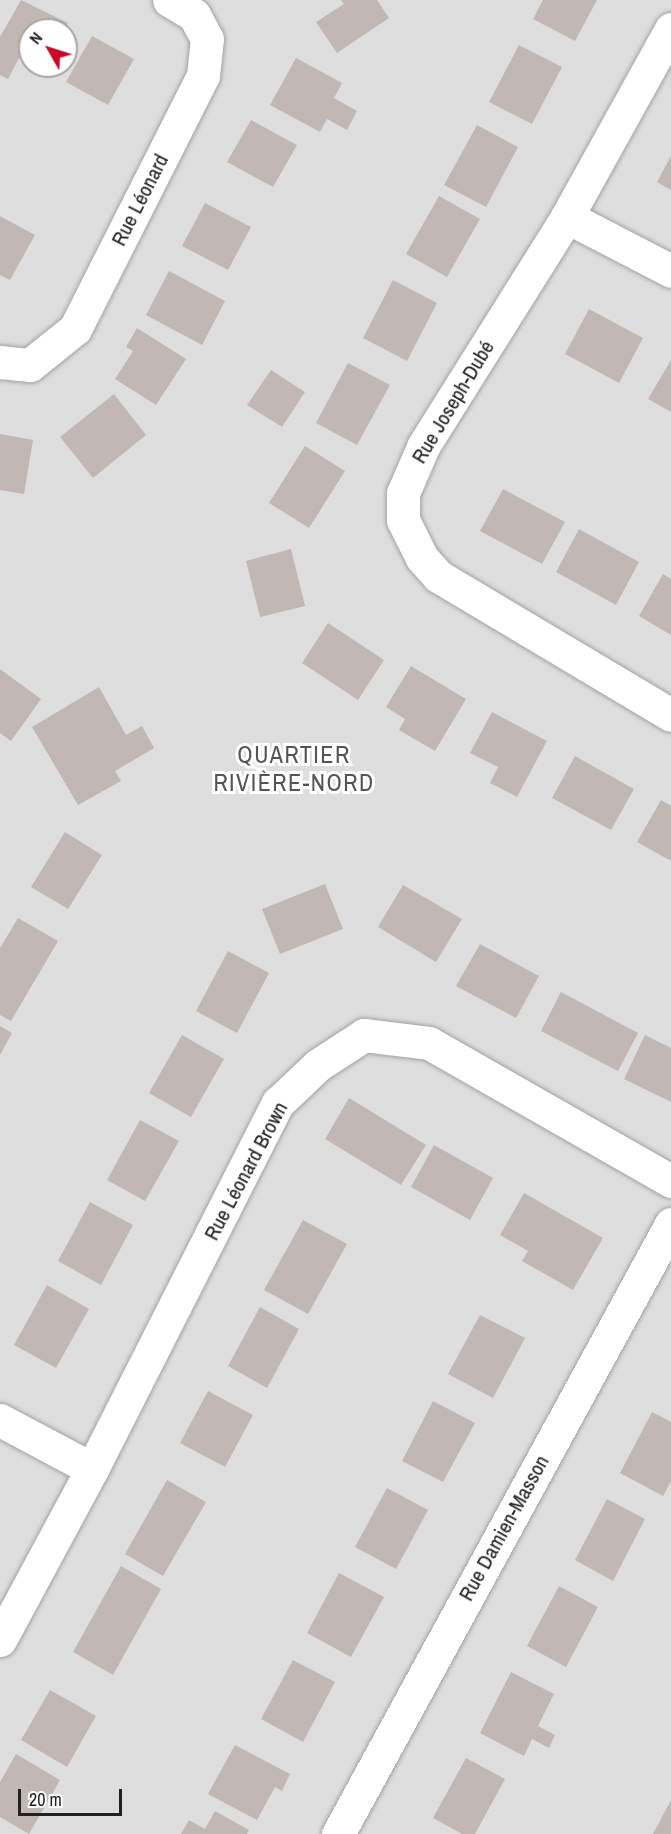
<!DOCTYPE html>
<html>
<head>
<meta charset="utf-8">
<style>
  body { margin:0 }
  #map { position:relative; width:671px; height:1834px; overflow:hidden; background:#f1ece8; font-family:"Archivo Narrow",sans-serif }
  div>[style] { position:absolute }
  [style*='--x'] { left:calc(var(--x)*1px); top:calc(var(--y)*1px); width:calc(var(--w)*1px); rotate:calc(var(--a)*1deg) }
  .residential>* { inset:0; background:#dfdede }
  .building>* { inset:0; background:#c1b7b4 }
  .roads { filter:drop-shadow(0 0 2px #a2a2a2) drop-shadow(0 0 2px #a2a2a2) }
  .minor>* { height:33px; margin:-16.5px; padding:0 16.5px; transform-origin:16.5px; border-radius:16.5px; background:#fff }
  span { translate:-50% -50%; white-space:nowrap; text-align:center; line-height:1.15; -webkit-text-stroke:6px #fff; paint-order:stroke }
  .street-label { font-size:21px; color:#212121 }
  .quarter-label { font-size:24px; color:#545454; letter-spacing:1.5px }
  .north { position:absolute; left:18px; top:18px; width:60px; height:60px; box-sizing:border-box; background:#fff; border:2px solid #a6a6a6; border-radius:50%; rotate:309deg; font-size:16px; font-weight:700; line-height:24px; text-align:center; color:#212121 }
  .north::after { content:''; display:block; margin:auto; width:21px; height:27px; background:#c80928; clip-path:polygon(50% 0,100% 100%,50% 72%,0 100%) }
  .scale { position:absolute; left:18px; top:1789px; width:104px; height:27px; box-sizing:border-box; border:3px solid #212121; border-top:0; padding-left:8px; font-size:18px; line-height:21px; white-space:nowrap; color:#212121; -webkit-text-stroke:4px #fff; paint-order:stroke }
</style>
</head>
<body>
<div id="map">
  <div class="residential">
    <div style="clip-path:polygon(evenodd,0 0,671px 0,671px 1834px,0 1834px,0 0,30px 30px,66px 30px,66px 66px,30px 66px,30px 30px)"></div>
  </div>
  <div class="building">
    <div style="clip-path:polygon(21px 0,68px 23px,64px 30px,30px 30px,30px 64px,19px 58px,8px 79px,0 75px,0 37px)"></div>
    <div style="clip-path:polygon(341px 0,377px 0,389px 18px,337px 53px,316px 22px,344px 4px)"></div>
    <div style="clip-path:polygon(543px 0,597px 0,575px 41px,533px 19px)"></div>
    <div style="clip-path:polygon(92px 36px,134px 59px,108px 105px,66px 82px)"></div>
    <div style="clip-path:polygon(519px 45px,562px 67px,532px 124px,489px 102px)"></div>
    <div style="clip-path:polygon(296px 58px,342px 83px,334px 98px,357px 111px,347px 130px,327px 119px,320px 132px,270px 105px)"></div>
    <div style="clip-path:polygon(251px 120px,297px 145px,273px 187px,227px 162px)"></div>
    <div style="clip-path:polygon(477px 125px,518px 147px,486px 207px,444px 185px)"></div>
    <div style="clip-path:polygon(671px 156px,671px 190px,657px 182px)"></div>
    <div style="clip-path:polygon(439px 196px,480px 219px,447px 277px,406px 254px)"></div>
    <div style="clip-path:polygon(205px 203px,251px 227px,228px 270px,182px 246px)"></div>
    <div style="clip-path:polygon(0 216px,35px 235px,10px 280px,0 275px)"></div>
    <div style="clip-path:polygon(169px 271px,225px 301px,202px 345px,146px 315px)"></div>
    <div style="clip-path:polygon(393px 280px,437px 303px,407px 361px,363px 338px)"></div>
    <div style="clip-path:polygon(589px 309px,643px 338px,619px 383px,565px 354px)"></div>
    <div style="clip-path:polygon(137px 328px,186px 359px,156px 405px,115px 379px,133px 351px,126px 347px)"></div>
    <div style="clip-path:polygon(671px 360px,671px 412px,648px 399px)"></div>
    <div style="clip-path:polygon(348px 363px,390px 385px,357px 445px,316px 423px)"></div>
    <div style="clip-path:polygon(271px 370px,305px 392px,282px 427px,247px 405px)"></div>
    <div style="clip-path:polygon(114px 394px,146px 435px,93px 478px,60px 437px)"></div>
    <div style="clip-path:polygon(0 434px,33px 440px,24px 494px,0 490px)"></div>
    <div style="clip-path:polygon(305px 446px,345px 471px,309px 528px,269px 503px)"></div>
    <div style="clip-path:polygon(503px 489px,565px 522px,542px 564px,480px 531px)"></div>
    <div style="clip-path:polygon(579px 529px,639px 562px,616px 605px,556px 572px)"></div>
    <div style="clip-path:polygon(291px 549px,305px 606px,260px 617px,246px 561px)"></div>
    <div style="clip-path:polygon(663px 574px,671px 579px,671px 635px,639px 616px)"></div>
    <div style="clip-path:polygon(328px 623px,384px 660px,358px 700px,302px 663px)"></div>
    <div style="clip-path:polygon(411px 666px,466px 699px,435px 751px,399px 730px,405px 719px,386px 707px)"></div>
    <div style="clip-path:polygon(0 669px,41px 699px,11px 741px,0 733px)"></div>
    <div style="clip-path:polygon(99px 687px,126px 735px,142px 726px,154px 748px,115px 771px,121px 781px,78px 805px,32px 727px)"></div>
    <div style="clip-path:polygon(492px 712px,547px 741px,517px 797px,490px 783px,498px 767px,470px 753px)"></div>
    <div style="clip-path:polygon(575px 756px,634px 789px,611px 830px,552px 798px)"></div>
    <div style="clip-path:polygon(661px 800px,671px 806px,671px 861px,637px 842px)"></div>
    <div style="clip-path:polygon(65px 832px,102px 855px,68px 909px,31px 887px)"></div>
    <div style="clip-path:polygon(325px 884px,343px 929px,280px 954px,262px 909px)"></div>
    <div style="clip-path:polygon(403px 885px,462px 919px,436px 962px,378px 927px)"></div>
    <div style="clip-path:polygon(18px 918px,58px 941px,11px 1021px,0 1015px,0 948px)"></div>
    <div style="clip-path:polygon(480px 944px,539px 976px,516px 1018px,456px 986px)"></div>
    <div style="clip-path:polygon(228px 951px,269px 973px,237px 1033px,196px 1011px)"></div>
    <div style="clip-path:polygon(561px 992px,638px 1033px,618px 1071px,541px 1031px)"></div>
    <div style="clip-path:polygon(0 1026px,12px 1033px,0 1055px)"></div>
    <div style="clip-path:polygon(182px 1035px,224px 1059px,191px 1117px,149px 1093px)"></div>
    <div style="clip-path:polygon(645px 1035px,671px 1048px,671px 1102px,624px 1079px)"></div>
    <div style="clip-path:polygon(349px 1098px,426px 1145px,401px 1185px,325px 1139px)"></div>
    <div style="clip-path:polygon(140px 1120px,179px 1141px,145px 1201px,107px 1180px)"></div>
    <div style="clip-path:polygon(434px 1145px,493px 1178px,470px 1220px,411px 1187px)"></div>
    <div style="clip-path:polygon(524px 1193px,603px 1238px,573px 1290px,522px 1261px,528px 1251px,500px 1235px)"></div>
    <div style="clip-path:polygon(90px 1202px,133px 1225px,101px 1285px,58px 1261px)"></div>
    <div style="clip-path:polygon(303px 1220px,347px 1244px,308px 1314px,264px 1290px)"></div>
    <div style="clip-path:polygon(47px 1285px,89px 1309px,56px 1368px,14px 1345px)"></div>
    <div style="clip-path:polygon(260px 1307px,299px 1329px,267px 1388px,228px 1366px)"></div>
    <div style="clip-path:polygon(480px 1315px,525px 1338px,493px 1398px,448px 1374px)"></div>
    <div style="clip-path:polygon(208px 1391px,253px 1415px,225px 1467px,180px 1443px)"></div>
    <div style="clip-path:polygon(433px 1401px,475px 1423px,443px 1482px,402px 1461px)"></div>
    <div style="clip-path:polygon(652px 1412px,671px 1422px,671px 1481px,663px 1496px,620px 1473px)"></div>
    <div style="clip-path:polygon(167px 1480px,206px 1502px,163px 1576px,125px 1554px)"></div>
    <div style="clip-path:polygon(387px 1488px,428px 1510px,396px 1569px,355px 1547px)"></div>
    <div style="clip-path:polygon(607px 1499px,645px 1519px,613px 1581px,575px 1560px)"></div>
    <div style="clip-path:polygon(121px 1566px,161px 1589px,113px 1675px,73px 1652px)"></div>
    <div style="clip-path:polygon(339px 1573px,384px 1597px,351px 1657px,307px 1633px)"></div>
    <div style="clip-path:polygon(559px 1586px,598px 1607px,566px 1667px,527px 1646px)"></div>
    <div style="clip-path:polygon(293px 1660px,335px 1682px,303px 1742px,261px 1719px)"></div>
    <div style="clip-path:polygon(511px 1672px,554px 1694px,538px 1726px,555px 1735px,549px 1748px,532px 1739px,524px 1756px,480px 1733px)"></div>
    <div style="clip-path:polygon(50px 1690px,96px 1716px,67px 1767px,21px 1740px)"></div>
    <div style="clip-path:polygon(235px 1745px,290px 1774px,282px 1791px,275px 1787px,257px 1820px,208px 1794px)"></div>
    <div style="clip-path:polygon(16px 1754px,60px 1780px,29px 1834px,0 1817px,0 1782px)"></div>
    <div style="clip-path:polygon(466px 1758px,505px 1779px,475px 1834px,462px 1834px,433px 1818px)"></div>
    <div style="clip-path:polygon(671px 1800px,671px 1834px,653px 1834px)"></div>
    <div style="clip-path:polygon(215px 1811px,249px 1830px,247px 1834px,181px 1834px,189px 1820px,205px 1829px)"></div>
  </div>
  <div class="roads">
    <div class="minor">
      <div style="--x:671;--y:29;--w:215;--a:119"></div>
      <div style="--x:567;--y:217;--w:271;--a:122.1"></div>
      <div style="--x:423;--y:447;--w:50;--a:113.5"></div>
      <div style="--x:403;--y:493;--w:27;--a:90"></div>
      <div style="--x:403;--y:520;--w:42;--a:63.4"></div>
      <div style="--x:422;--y:558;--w:24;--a:48"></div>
      <div style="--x:438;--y:576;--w:271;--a:30.8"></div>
      <div style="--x:567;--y:217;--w:117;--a:27.4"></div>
      <div style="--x:0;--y:362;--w:30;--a:6"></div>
      <div style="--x:30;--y:365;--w:58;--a:-38.7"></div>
      <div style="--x:75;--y:329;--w:284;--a:-63.2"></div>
      <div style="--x:203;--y:76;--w:37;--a:-84"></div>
      <div style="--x:207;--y:39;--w:27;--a:-118"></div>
      <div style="--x:194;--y:15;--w:29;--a:-149"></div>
      <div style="--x:0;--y:1420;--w:104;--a:28"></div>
      <div style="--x:0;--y:1640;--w:194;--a:-61.7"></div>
      <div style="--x:92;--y:1469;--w:411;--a:-63.1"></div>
      <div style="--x:278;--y:1103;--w:55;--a:-43.5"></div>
      <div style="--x:318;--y:1065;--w:55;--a:-33.1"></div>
      <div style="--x:364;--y:1035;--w:65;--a:7"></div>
      <div style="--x:429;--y:1043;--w:279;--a:29.7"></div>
      <div style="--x:338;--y:1834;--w:695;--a:-61.37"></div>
    </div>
  </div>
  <div class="street-label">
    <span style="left:140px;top:200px;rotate:-63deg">Rue Léonard</span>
    <span style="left:453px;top:402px;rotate:-59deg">Rue Joseph-Dubé</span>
    <span style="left:246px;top:1171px;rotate:-62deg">Rue Léonard Brown</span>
    <span style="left:504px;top:1528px;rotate:-61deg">Rue Damien-Masson</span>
  </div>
  <div class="quarter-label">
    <span style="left:294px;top:769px">QUARTIER<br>RIVIÈRE-NORD</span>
  </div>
  <div class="north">N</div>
  <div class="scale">20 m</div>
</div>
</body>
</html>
